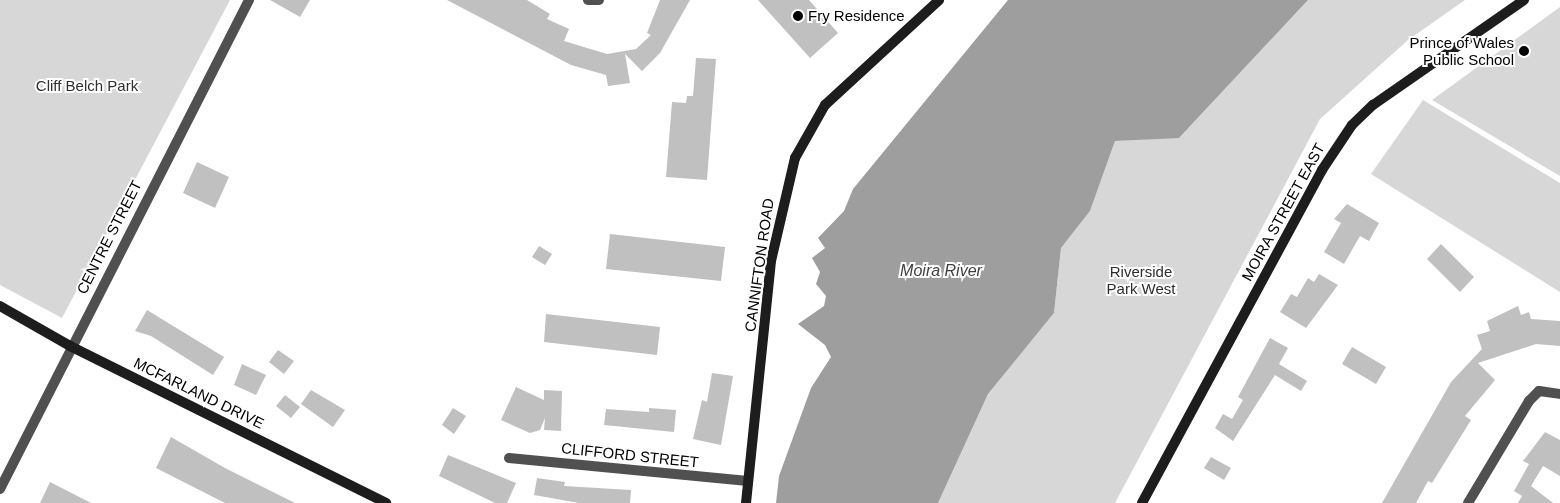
<!DOCTYPE html>
<html>
<head>
<meta charset="utf-8">
<style>
  body { margin:0 }
  #map { position:relative; width:1560px; height:503px; overflow:hidden; background:#fff; font-family:Arial,sans-serif }
  div>[style] { position:absolute }
  [style*='--x'] { left:calc(var(--x)*1px); top:calc(var(--y)*1px); width:calc(var(--w)*1px); rotate:calc(var(--a)*1deg) }
  .green>* { inset:0; background:#d7d7d7 }
  .water>* { inset:0; background:#9e9e9e }
  .building>* { inset:0; background:#c0c0c0 }
  .street>* { height:10px; margin:-5px; padding:0 5px; transform-origin:5px; border-radius:5px; background:#505050 }
  .secondary>* { height:10px; margin:-5px; padding:0 5px; transform-origin:5px; border-radius:5px; background:#1d1d1d }
  .dots>* { width:14px; height:14px; translate:-50% -50%; box-sizing:border-box; border:2px solid #fff; border-radius:50% }
  span { translate:-50% -50%; white-space:nowrap; text-align:center; line-height:1.15; -webkit-text-stroke:4px #fff; paint-order:stroke }
  .poi-label { font-size:15px; color:#000 }
  .left { translate:0 -50%; text-align:left }
  .right { translate:-100% -50%; text-align:right }
  .park-label { font-size:15px; color:#2e2e2e }
  .street-label { font-size:15px; color:#000 }
  .water-label { font-size:16px; color:#3f3f3f; font-style:italic }
</style>
</head>
<body>
<div id="map">
  <div class="green">
    <div style="clip-path:polygon(0 0,230px 0,62px 318px,0 285px)"></div>
    <div style="clip-path:polygon(1308px 0,1465px 0,1408px 40px,1320px 119px,1115px 503px,938px 503px,988px 394px,1054px 313px,1061px 248px,1090px 211px,1115px 141px,1180px 137px)"></div>
    <div style="clip-path:polygon(1560px 7px,1560px 176px,1432px 100px)"></div>
    <div style="clip-path:polygon(1423px 100px,1560px 183px,1560px 292px,1371px 174px)"></div>
  </div>
  <div class="water">
    <div style="clip-path:polygon(1008px 0,1308px 0,1179px 138px,1115px 141px,1090px 211px,1061px 248px,1054px 313px,988px 394px,938px 503px,776px 503px,779px 476px,811px 388px,831px 357px,825px 345px,798px 324px,824px 306px,826px 296px,816px 284px,820px 272px,812px 258px,825px 248px,818px 238px,844px 211px,853px 189px)"></div>
  </div>
  <div class="building">
    <div style="clip-path:polygon(270px 0,310px 0,300px 17px)"></div>
    <div style="clip-path:polygon(447px 0,527px 0,550px 14px,547px 19px,569px 29px,564px 41px,607px 54px,636px 49px,651px 35px,647px 33px,660px 0,690px 0,660px 53px,642px 71px,625px 54px,630px 83px,608px 86px,606px 75px,571px 65px)"></div>
    <div style="clip-path:polygon(758px 0,809px 0,838px 33px,810px 58px)"></div>
    <div style="clip-path:polygon(696px 58px,716px 59px,707px 180px,666px 177px,672px 102px,686px 103px,687px 96px,693px 96px)"></div>
    <div style="clip-path:polygon(197px 162px,229px 177px,215px 208px,183px 193px)"></div>
    <div style="clip-path:polygon(1347px 204px,1379px 223px,1369px 241px,1360px 236px,1344px 264px,1324px 252px,1341px 223px,1334px 219px)"></div>
    <div style="clip-path:polygon(610px 234px,725px 247px,721px 281px,606px 269px)"></div>
    <div style="clip-path:polygon(1441px 244px,1474px 277px,1460px 292px,1427px 259px)"></div>
    <div style="clip-path:polygon(539px 246px,552px 254px,545px 265px,532px 257px)"></div>
    <div style="clip-path:polygon(1319px 274px,1338px 285px,1306px 328px,1280px 312px,1291px 294px,1297px 297px,1308px 278px,1314px 282px)"></div>
    <div style="clip-path:polygon(1518px 306px,1521px 315px,1529px 312px,1531px 319px,1560px 321px,1560px 346px,1536px 344px,1478px 363px,1495px 380px,1465px 416px,1471px 420px,1432px 483px,1428px 481px,1416px 503px,1382px 503px,1451px 382px,1482px 349px,1477px 335px,1490px 331px,1487px 321px)"></div>
    <div style="clip-path:polygon(147px 310px,224px 357px,213px 375px,151px 336px,135px 331px)"></div>
    <div style="clip-path:polygon(546px 314px,660px 327px,657px 355px,544px 342px)"></div>
    <div style="clip-path:polygon(1270px 338px,1288px 348px,1279px 364px,1307px 381px,1301px 391px,1275px 375px,1233px 441px,1215px 428px,1223px 414px,1232px 419px,1243px 400px,1238px 397px)"></div>
    <div style="clip-path:polygon(1352px 347px,1386px 367px,1376px 384px,1342px 364px)"></div>
    <div style="clip-path:polygon(278px 350px,294px 361px,284px 374px,269px 362px)"></div>
    <div style="clip-path:polygon(242px 364px,266px 375px,256px 395px,234px 385px)"></div>
    <div style="clip-path:polygon(712px 373px,733px 376px,721px 445px,693px 439px,702px 400px,707px 402px)"></div>
    <div style="clip-path:polygon(516px 387px,544px 400px,544px 390px,562px 391px,561px 431px,544px 430px,545px 418px,540px 430px,530px 433px,501px 420px)"></div>
    <div style="clip-path:polygon(311px 390px,345px 410px,333px 427px,301px 404px)"></div>
    <div style="clip-path:polygon(285px 395px,300px 407px,291px 418px,276px 406px)"></div>
    <div style="clip-path:polygon(453px 408px,466px 416px,454px 434px,442px 425px)"></div>
    <div style="clip-path:polygon(649px 408px,676px 410px,674px 432px,604px 425px,606px 409px,649px 412px)"></div>
    <div style="clip-path:polygon(1545px 432px,1560px 440px,1560px 476px,1543px 466px,1531px 486px,1553px 503px,1518px 503px,1522px 496px,1514px 491px,1529px 464px,1523px 461px)"></div>
    <div style="clip-path:polygon(171px 437px,225px 468px,295px 503px,225px 503px,156px 468px)"></div>
    <div style="clip-path:polygon(448px 455px,516px 483px,507px 503px,495px 503px,439px 476px)"></div>
    <div style="clip-path:polygon(1211px 457px,1231px 468px,1224px 480px,1204px 468px)"></div>
    <div style="clip-path:polygon(537px 478px,565px 482px,564px 486px,631px 490px,630px 503px,579px 503px,534px 495px)"></div>
    <div style="clip-path:polygon(50px 482px,91px 503px,40px 503px)"></div>
  </div>
  <div class="street">
    <div style="--x:588;--y:0;--w:11;--a:0"></div>
    <div style="--x:509;--y:458;--w:240;--a:5.5"></div>
    <div style="--x:0;--y:489;--w:549;--a:-63.01"></div>
    <div style="--x:1468;--y:503;--w:119;--a:-59.1"></div>
    <div style="--x:1529;--y:401;--w:14;--a:-45"></div>
    <div style="--x:1539;--y:391;--w:21;--a:8"></div>
  </div>
  <div class="secondary">
    <div style="--x:0;--y:306;--w:81;--a:29.7"></div>
    <div style="--x:70;--y:346;--w:353;--a:26.4"></div>
    <div style="--x:746;--y:503;--w:243;--a:-84.1"></div>
    <div style="--x:771;--y:261;--w:106;--a:-76.9"></div>
    <div style="--x:795;--y:158;--w:61;--a:-60.5"></div>
    <div style="--x:825;--y:105;--w:155;--a:-42.6"></div>
    <div style="--x:1142;--y:503;--w:379;--a:-61.6"></div>
    <div style="--x:1322;--y:170;--w:54;--a:-56.3"></div>
    <div style="--x:1352;--y:125;--w:29;--a:-44"></div>
    <div style="--x:1373;--y:105;--w:184;--a:-34.8"></div>
  </div>
  <div class="dots">
    <div style="left:798px;top:16px;background:#000"></div>
    <div style="left:1524px;top:51px;background:#000"></div>
  </div>
  <div class="poi-label">
    <span class="left" style="left:808px;top:16px">Fry Residence</span>
    <span class="right" style="left:1514px;top:51px">Prince of Wales<br>Public School</span>
  </div>
  <div class="park-label">
    <span style="left:87px;top:86px">Cliff Belch Park</span>
    <span style="left:1141px;top:280px">Riverside<br>Park West</span>
  </div>
  <div class="street-label">
    <span style="left:1283px;top:212px;rotate:-61deg">MOIRA STREET EAST</span>
    <span style="left:109px;top:237px;rotate:-63deg">CENTRE STREET</span>
    <span style="left:759px;top:265px;rotate:-82deg">CANNIFTON ROAD</span>
    <span style="left:199px;top:393px;rotate:26deg">MCFARLAND DRIVE</span>
    <span style="left:630px;top:455px;rotate:6deg">CLIFFORD STREET</span>
  </div>
  <div class="water-label">
    <span style="left:941px;top:271px">Moira River</span>
  </div>
</div>
</body>
</html>
